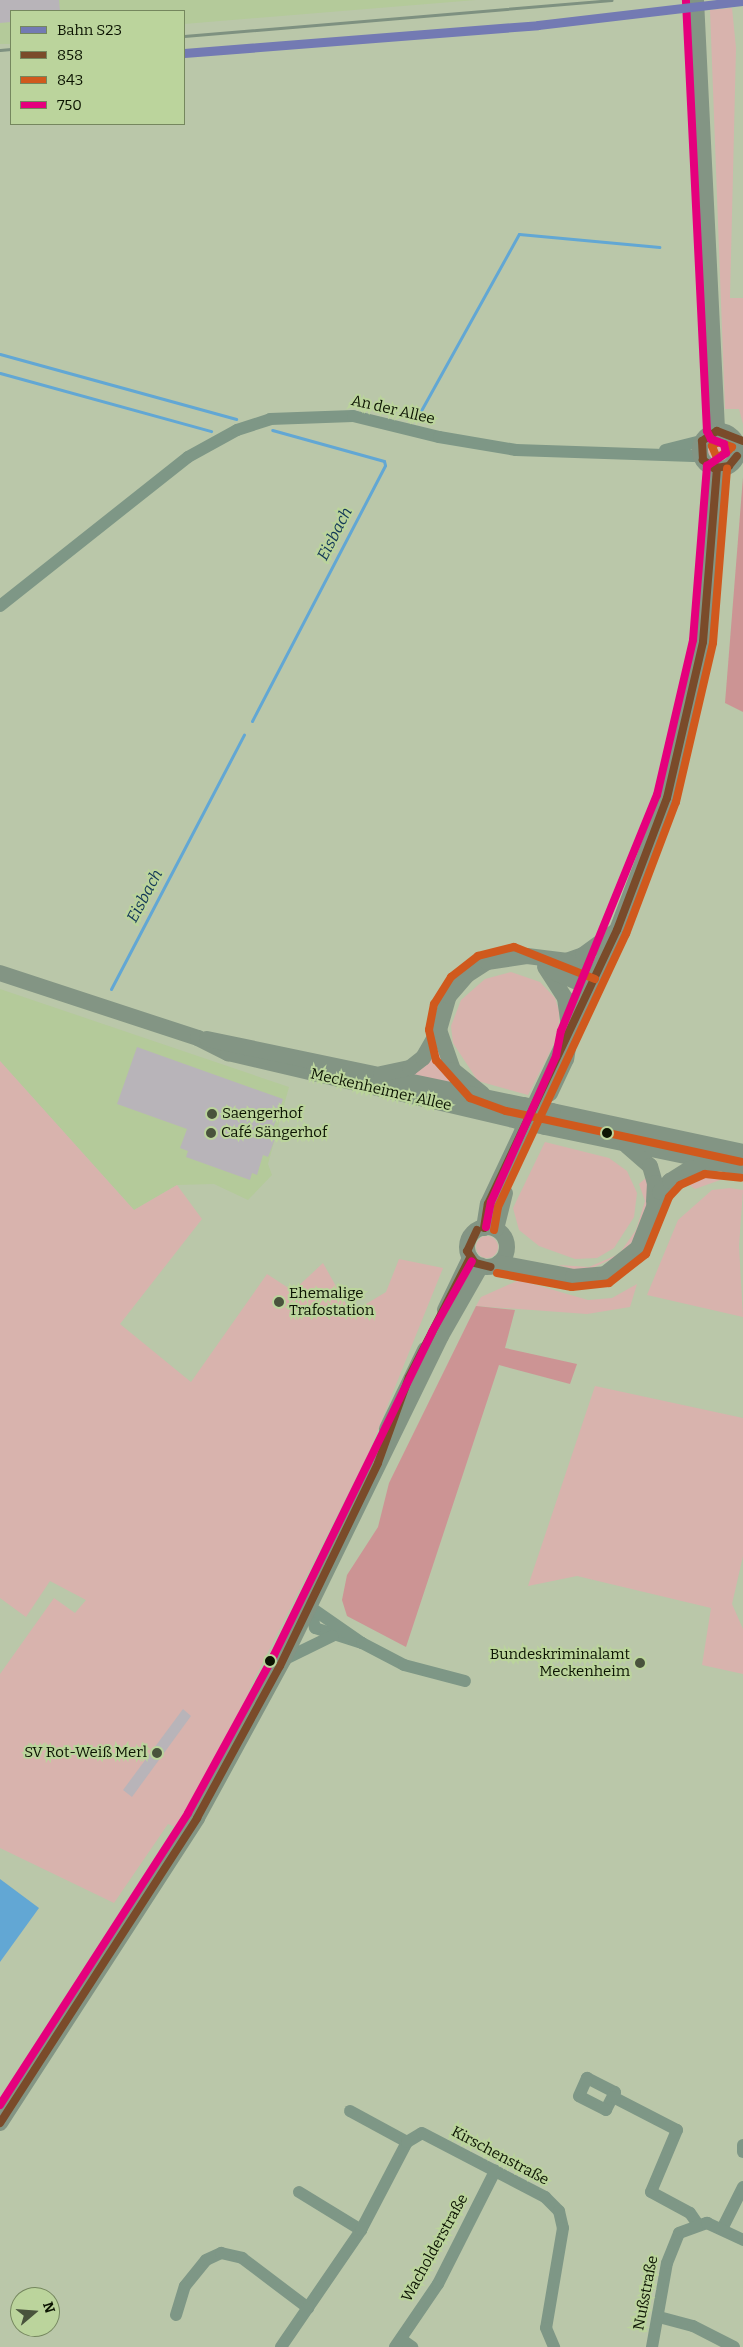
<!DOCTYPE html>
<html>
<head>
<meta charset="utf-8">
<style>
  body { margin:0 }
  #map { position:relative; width:743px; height:2347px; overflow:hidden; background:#bac7a9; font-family:Bitter,serif }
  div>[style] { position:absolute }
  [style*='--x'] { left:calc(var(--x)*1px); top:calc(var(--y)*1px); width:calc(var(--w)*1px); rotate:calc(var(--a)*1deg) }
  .built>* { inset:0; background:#b4ca9a }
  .green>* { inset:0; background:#d8b3ad }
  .round { border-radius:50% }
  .forest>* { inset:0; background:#cc9494 }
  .water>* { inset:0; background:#62a7d4 }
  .stream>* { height:3px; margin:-1.5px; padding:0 1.5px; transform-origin:1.5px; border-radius:1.5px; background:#62a7d4 }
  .building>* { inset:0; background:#b8b4b9 }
  .minor>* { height:12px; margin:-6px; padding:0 6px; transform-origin:6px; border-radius:6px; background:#7e9786 }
  .major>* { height:16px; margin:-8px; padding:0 8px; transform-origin:8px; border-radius:8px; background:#839584 }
  .major>.ring { margin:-8px; padding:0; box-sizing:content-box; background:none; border:16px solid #839584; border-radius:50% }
  .rail>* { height:3px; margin:-1.5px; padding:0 1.5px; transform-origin:1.5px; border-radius:1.5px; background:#7e9180 }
  .major-bridge>* { height:16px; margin:-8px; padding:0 8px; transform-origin:8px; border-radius:8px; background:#839584 }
  .bus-1>* { height:8px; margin:-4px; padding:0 4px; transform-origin:4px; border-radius:4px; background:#7a4b2a }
  .bus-2>* { height:8px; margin:-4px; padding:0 4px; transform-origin:4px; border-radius:4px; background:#d0591d }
  .bus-3>* { height:8px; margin:-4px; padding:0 4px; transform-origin:4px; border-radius:4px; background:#e5007d }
  .rail-1>* { height:9px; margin:-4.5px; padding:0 4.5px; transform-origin:4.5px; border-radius:4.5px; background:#737ab3 }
  .dots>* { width:14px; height:14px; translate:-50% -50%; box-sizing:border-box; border:2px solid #bbd49c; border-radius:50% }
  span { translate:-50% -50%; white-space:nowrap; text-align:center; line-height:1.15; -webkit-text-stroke:4px #bbd49c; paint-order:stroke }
  .street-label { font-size:15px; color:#0c1402 }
  .poi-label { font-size:15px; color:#0c1402 }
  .left { translate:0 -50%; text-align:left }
  .right { translate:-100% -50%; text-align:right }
  .water-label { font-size:16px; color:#133857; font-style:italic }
  .legend { position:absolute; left:10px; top:10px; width:175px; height:115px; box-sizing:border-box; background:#bbd49c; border:1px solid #75875e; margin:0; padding:6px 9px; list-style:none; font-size:15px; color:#0c1402 }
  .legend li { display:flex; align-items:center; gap:10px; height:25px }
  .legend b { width:25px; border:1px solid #75875e }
  .north { position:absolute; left:10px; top:2287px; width:50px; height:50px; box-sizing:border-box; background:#bbd49c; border:1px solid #75875e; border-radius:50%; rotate:72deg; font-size:14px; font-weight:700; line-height:20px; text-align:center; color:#0c1402 }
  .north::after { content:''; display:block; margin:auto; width:18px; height:22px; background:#49533c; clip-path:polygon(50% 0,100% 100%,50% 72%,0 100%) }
</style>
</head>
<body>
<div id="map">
  <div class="built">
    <div style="clip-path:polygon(0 0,476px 0,184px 24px,184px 11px,11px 11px,11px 44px,0 44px)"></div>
    <div style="clip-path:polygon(0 989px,289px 1087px,268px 1164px,272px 1175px,248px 1200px,214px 1184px,177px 1185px,134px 1210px,0 1061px)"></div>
  </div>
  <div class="green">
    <div style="clip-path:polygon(732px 8px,736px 48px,730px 298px,743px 298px,743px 424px,739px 409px,725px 409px,710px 10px)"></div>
    <div class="round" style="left:707px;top:439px;width:20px;height:20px"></div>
    <div style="clip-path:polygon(511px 972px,540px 982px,555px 998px,559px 1011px,559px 1034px,528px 1095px,478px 1081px,453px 1043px,451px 1026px,461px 1000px,485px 979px)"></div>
    <div style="clip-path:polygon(437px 1048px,462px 1088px,404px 1076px)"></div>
    <div style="clip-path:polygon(0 1061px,134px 1210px,177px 1185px,202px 1219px,120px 1324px,191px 1382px,267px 1274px,293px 1291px,323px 1263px,351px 1313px,386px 1292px,399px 1259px,443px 1268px,368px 1454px,250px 1688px,233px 1739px,178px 1828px,168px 1824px,114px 1903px,0 1848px,0 1674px,54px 1598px,75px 1613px,86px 1600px,50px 1581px,26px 1617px,0 1598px)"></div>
    <div style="clip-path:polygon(545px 1142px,609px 1158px,627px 1171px,637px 1193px,634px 1217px,614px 1248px,597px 1258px,575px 1259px,539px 1246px,519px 1230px,513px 1208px)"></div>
    <div style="clip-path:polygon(705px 1172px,743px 1177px,743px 1181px,723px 1179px,695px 1189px,680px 1179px)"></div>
    <div style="clip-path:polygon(648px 1176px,648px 1202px,632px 1242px,620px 1255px,590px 1269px,573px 1269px,558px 1265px,589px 1267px,619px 1254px,636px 1230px,645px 1201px,639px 1184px)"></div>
    <div style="clip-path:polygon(730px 1188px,743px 1190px,739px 1246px,743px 1317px,647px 1295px,678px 1220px,712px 1190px)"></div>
    <div class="round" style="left:476px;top:1236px;width:22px;height:22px"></div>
    <div style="clip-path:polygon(519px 1280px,588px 1300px,612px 1298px,637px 1284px,630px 1307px,587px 1314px,476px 1306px,481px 1297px)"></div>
    <div style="clip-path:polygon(595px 1386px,743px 1418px,743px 1556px,732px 1604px,743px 1629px,743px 1674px,702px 1665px,711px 1608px,577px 1576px,528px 1586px)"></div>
  </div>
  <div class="forest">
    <div style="clip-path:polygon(743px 477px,743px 712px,725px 703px)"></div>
    <div style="clip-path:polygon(476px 1306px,515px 1310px,505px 1348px,577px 1364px,570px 1384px,499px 1365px,406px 1647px,347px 1616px,342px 1600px,347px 1575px,378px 1527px,389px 1483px)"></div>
  </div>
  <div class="water">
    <div style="clip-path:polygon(0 1879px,39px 1908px,0 1962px)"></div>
  </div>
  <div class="stream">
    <div style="--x:0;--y:354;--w:245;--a:15.4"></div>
    <div style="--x:0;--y:373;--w:219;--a:15.4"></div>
    <div style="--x:418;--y:416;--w:208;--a:-61"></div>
    <div style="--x:519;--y:234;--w:141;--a:5.3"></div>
    <div style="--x:252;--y:721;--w:288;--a:-62.5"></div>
    <div style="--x:385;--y:465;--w:4;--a:-104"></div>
    <div style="--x:384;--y:461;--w:116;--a:-164.5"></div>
    <div style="--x:111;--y:989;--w:287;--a:-62.4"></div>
  </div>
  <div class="building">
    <div style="clip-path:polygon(0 0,59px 0,60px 11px,11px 11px,11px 22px,0 23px)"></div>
    <div style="clip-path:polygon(137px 1047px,283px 1099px,270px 1137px,275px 1138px,272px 1147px,268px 1157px,263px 1155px,257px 1175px,252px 1173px,250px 1180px,186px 1157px,188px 1151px,180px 1148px,187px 1129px,117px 1104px)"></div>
    <div style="clip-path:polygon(183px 1709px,191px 1716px,132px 1797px,123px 1790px)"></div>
  </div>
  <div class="minor">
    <div style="--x:665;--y:450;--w:38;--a:-14"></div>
    <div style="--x:0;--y:606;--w:240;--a:-38.4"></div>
    <div style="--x:188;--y:457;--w:56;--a:-28.9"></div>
    <div style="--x:237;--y:430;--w:35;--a:-18"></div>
    <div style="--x:270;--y:419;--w:83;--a:-2.1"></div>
    <div style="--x:353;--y:416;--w:89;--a:13.7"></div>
    <div style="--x:439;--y:437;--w:78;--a:9.6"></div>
    <div style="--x:516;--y:450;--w:185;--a:1.9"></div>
    <div style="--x:362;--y:1643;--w:49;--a:-162.3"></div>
    <div style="--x:315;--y:1628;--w:22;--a:-103"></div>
    <div style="--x:310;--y:1607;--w:63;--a:34.7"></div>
    <div style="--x:362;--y:1643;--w:47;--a:27.6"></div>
    <div style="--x:404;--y:1665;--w:63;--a:14.7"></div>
    <div style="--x:283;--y:1660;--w:55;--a:-26.1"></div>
    <div style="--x:587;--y:2078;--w:31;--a:27"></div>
    <div style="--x:615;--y:2092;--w:20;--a:117"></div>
    <div style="--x:606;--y:2110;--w:30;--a:-153"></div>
    <div style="--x:579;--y:2096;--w:20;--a:-66"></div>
    <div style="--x:613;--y:2097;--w:72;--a:27.3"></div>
    <div style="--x:677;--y:2130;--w:67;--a:112.8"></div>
    <div style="--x:651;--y:2192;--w:44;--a:28.3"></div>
    <div style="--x:690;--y:2213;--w:12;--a:55"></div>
    <div style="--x:350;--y:2111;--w:65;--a:28.5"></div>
    <div style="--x:743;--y:2145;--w:7;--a:90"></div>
    <div style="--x:299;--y:2192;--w:73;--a:31.5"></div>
    <div style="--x:722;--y:2229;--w:47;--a:-63.4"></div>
    <div style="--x:176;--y:2315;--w:30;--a:-73"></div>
    <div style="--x:185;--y:2286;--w:33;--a:-51"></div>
    <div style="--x:206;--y:2260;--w:17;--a:-25"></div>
    <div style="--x:221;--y:2253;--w:22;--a:13"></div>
    <div style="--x:242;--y:2258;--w:83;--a:37.1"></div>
    <div style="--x:659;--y:2317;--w:35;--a:15"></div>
    <div style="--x:693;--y:2326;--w:46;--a:27.1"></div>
    <div style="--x:401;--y:2339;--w:14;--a:36"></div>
    <div style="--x:281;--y:2347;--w:142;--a:-55.6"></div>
    <div style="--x:361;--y:2230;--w:99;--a:-62.4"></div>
    <div style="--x:407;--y:2142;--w:17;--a:-31"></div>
    <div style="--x:422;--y:2133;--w:139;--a:27.5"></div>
    <div style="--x:545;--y:2197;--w:20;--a:45"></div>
    <div style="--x:559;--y:2211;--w:17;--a:77"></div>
    <div style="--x:563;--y:2228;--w:101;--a:99.6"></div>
    <div style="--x:546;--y:2328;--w:21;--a:67"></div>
    <div style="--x:395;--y:2347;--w:76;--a:-55.7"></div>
    <div style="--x:438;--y:2284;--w:127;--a:-63.2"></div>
    <div style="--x:652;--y:2347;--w:85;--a:-79.9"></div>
    <div style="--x:667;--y:2263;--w:32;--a:-68"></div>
    <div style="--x:679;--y:2233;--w:30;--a:-20"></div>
    <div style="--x:707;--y:2223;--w:40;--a:25"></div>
  </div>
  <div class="major">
    <div style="--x:696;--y:0;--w:432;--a:87.2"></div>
    <div class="ring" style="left:700px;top:431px;width:22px;height:22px"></div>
    <div style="--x:566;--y:961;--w:18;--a:-19"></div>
    <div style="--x:583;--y:955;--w:39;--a:-36"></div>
    <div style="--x:545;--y:967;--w:37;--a:57"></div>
    <div style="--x:565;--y:998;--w:37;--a:82"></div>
    <div style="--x:570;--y:1035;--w:24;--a:99"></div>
    <div style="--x:566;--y:1059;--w:38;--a:115"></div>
    <div style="--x:547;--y:969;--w:48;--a:23.4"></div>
    <div style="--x:0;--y:973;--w:208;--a:18.2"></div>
    <div style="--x:198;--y:1038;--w:34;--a:27"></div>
    <div style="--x:228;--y:1053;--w:297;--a:13.2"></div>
    <div style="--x:439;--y:1030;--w:42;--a:70.7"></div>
    <div style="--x:453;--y:1070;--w:38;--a:39"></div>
    <div style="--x:207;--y:1039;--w:324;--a:11.8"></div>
    <div style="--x:381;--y:1074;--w:30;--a:-12"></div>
    <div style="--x:410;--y:1068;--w:16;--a:-38"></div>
    <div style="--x:423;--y:1058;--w:32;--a:-60"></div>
    <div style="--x:439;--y:1030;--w:35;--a:-74"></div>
    <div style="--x:449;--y:996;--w:28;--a:-49"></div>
    <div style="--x:467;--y:975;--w:24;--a:-33"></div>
    <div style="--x:487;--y:962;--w:40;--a:-8.5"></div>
    <div style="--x:527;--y:956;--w:39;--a:7"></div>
    <div style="--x:566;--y:961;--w:21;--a:31"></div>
    <div style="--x:584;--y:972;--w:17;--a:66"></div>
    <div style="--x:552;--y:1111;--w:195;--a:12.1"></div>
    <div style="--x:545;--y:1127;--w:202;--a:11.7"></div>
    <div style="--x:627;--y:1146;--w:30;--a:41"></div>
    <div style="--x:650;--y:1166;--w:18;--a:74"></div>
    <div style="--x:655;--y:1183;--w:19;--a:93"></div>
    <div class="ring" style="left:467px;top:1227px;width:24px;height:24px"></div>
    <div style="--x:484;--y:1228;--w:24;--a:-81"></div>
    <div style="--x:488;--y:1204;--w:303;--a:-64.8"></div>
    <div style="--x:617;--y:930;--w:141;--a:-69.3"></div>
    <div style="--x:667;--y:798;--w:160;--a:-77"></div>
    <div style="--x:703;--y:642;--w:175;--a:-85.4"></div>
    <div style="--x:496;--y:1229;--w:37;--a:-76"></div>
    <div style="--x:499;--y:1263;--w:75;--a:10.7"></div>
    <div style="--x:573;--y:1277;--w:32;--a:-5"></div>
    <div style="--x:605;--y:1274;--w:42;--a:-38.2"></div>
    <div style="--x:638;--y:1248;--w:60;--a:-68.6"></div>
    <div style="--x:660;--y:1192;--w:15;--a:-48"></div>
    <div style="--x:670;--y:1181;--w:22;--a:-32"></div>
    <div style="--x:689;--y:1169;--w:31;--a:-11"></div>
    <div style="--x:445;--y:1310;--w:58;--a:-64.3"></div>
    <div style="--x:387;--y:1429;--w:88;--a:-64.3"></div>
    <div style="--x:0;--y:2123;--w:363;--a:-57.1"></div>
    <div style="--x:197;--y:1818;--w:180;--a:-61.4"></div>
    <div style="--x:283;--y:1660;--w:360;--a:-64"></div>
    <div style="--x:441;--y:1336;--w:81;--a:-60.3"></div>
  </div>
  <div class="rail">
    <div style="--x:184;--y:36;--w:429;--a:-4.8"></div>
    <div style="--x:0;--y:50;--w:11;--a:-5"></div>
  </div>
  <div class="major-bridge">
    <div style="--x:524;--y:1105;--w:29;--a:12"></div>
    <div style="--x:517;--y:1121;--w:29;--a:12"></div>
  </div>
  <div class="bus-1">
    <div style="--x:737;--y:456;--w:13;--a:129"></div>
    <div style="--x:729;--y:466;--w:15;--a:172"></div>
    <div style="--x:714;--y:468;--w:14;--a:-144"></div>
    <div style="--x:703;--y:460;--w:19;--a:-93"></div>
    <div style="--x:702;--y:441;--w:18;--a:-34"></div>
    <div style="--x:717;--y:431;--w:28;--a:21"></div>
    <div style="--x:484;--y:1228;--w:24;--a:-81"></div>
    <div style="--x:488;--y:1204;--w:303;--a:-64.8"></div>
    <div style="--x:617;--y:930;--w:141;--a:-69.3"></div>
    <div style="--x:667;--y:798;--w:160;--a:-77"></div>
    <div style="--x:703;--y:642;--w:175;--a:-85.4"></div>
    <div style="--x:477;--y:1230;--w:23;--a:115"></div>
    <div style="--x:467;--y:1251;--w:14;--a:56"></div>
    <div style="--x:475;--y:1263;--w:16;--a:14"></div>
    <div style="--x:0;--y:2123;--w:363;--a:-57.1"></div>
    <div style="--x:197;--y:1818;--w:173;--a:-61.4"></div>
    <div style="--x:280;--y:1666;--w:225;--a:-64.2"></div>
    <div style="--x:378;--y:1463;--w:91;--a:-70.2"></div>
    <div style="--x:409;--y:1377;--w:134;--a:-62.9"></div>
  </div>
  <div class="bus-2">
    <div style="--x:729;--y:450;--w:14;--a:146"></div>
    <div style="--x:717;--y:458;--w:13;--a:-113"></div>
    <div style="--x:712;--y:446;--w:7;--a:-34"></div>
    <div style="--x:718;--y:442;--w:15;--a:20"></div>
    <div style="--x:595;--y:979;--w:87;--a:-158.4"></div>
    <div style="--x:514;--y:947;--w:37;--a:166"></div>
    <div style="--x:478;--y:956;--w:34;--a:142"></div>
    <div style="--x:451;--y:977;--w:32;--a:122"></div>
    <div style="--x:434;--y:1004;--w:26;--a:101"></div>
    <div style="--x:429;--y:1030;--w:31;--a:77"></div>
    <div style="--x:436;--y:1060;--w:51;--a:48.2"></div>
    <div style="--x:470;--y:1098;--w:38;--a:20"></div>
    <div style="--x:506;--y:1111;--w:240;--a:12.2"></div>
    <div style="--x:494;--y:1230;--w:23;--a:-80"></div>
    <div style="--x:498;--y:1207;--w:302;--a:-64.9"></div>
    <div style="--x:626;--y:934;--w:141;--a:-69.3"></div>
    <div style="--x:676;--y:802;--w:163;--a:-76.9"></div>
    <div style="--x:713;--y:643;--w:175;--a:-85.4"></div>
    <div style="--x:497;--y:1273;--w:76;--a:10.6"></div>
    <div style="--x:572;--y:1287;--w:37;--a:-6"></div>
    <div style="--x:609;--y:1283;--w:47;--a:-38.1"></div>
    <div style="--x:646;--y:1254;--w:61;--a:-68"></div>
    <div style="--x:669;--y:1197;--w:16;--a:-47"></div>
    <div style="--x:680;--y:1185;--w:27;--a:-24"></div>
    <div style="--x:705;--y:1174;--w:36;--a:6"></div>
  </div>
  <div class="bus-3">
    <div style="--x:486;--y:1227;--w:25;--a:-79"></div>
    <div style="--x:491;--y:1202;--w:160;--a:-66"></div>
    <div style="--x:556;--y:1056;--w:25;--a:-79"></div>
    <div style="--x:561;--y:1031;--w:255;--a:-67.9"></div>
    <div style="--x:657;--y:795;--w:159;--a:-76.9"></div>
    <div style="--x:693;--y:640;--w:175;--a:-85.4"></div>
    <div style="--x:707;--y:466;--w:23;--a:-34"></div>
    <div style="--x:726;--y:453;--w:9;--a:-103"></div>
    <div style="--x:724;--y:444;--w:14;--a:-159"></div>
    <div style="--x:711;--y:439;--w:9;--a:-117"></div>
    <div style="--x:707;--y:431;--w:432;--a:-92.8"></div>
    <div style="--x:0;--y:2105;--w:347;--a:-57.2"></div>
    <div style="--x:188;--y:1813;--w:180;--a:-61.4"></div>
    <div style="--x:274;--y:1655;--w:360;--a:-63.9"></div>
    <div style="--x:432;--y:1332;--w:81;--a:-60.6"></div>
  </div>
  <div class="rail-1">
    <div style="--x:184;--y:53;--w:355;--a:-4.5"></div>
    <div style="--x:538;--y:25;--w:206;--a:-6.7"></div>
  </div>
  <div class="dots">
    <div style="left:212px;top:1114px;background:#49533c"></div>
    <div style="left:211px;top:1133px;background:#49533c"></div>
    <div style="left:607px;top:1133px;background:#0c1402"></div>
    <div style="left:279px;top:1302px;background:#49533c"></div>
    <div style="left:270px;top:1661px;background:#0c1402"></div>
    <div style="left:640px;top:1663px;background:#49533c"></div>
    <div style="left:157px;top:1753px;background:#49533c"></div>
  </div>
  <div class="street-label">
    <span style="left:393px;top:410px;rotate:13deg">An der Allee</span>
    <span style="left:381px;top:1090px;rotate:13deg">Meckenheimer Allee</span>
    <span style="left:500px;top:2156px;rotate:28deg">Kirschenstraße</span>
    <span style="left:435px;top:2248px;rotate:-61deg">Wacholderstraße</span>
    <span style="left:646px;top:2293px;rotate:-79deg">Nußstraße</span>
  </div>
  <div class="poi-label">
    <span class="left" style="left:222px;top:1114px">Saengerhof</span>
    <span class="left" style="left:221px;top:1133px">Café Sängerhof</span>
    <span class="left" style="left:289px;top:1302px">Ehemalige<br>Trafostation</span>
    <span class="right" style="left:630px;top:1663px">Bundeskriminalamt<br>Meckenheim</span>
    <span class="right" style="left:147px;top:1753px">SV Rot-Weiß Merl</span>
  </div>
  <div class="water-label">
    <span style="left:335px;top:534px;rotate:-63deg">Eisbach</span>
    <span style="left:145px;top:896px;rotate:-62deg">Eisbach</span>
  </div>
  <ul class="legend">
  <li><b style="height:6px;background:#737ab3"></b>Bahn S23</li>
  <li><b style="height:6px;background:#7a4b2a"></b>858</li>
  <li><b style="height:6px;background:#d0591d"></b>843</li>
  <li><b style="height:6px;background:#e5007d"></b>750</li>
  </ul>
  <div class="north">N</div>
</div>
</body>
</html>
